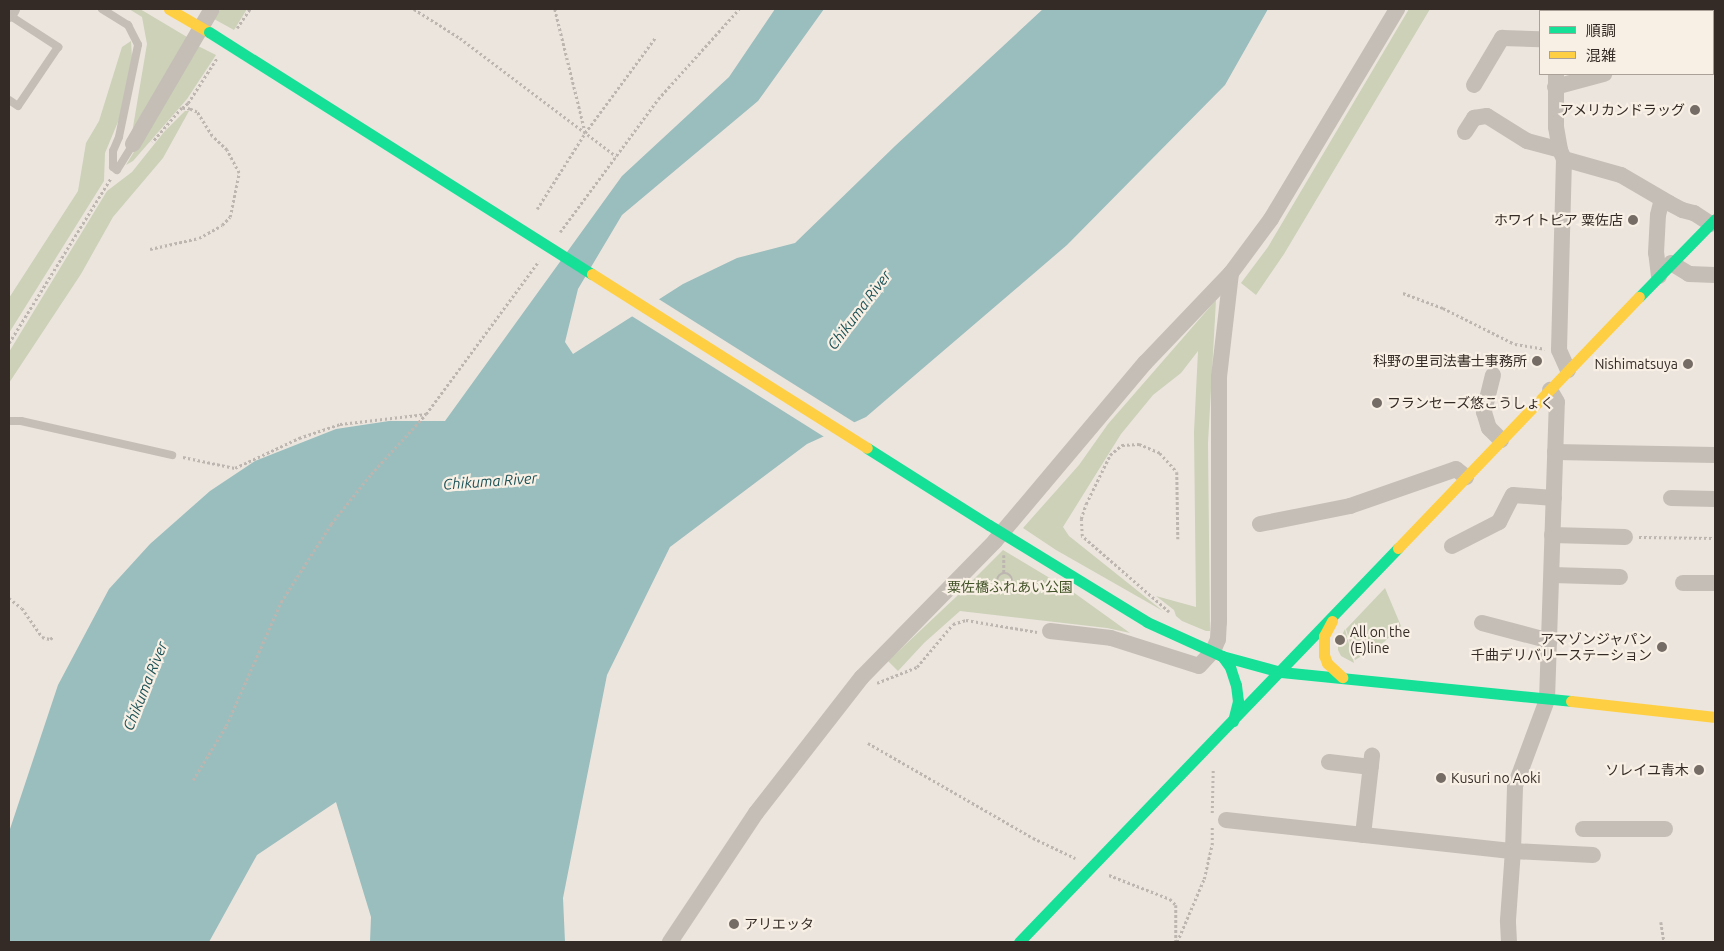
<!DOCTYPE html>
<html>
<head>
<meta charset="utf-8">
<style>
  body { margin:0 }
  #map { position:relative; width:1724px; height:951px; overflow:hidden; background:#ece5de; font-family:Ubuntu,"Noto Sans JP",sans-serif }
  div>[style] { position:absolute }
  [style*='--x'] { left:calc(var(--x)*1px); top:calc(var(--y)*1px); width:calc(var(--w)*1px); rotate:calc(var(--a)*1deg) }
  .green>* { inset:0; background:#ccd1b8 }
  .water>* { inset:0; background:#9abdbd }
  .pier>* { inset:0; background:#ece5de }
  .path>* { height:2.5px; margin-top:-1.25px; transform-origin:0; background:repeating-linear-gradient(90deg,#bdb6b0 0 2.5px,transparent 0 5px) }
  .path>.ring { margin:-1.25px; padding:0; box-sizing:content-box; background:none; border:2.5px solid #bdb6b0; border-radius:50% }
  .lane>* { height:8px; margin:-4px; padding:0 4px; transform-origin:4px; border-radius:4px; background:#c5beb7 }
  .street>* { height:16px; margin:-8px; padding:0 8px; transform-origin:8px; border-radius:8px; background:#c5beb7 }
  .fast>* { height:11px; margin:-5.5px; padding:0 5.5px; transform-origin:5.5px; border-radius:5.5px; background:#16e098 }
  .slow>* { height:11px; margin:-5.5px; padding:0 5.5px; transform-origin:5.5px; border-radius:5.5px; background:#ffcf43 }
  .fast-bridge>* { height:11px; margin:-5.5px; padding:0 5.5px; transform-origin:5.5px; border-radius:5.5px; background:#16e098 }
  .slow-bridge>* { height:11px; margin:-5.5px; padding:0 5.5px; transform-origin:5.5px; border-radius:5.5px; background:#ffcf43 }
  .dots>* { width:14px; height:14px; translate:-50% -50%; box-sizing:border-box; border:2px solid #f9f0e5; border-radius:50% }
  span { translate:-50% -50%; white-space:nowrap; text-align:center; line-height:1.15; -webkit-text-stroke:4.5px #f9f0e5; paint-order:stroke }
  .poi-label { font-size:14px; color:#352b26 }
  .right { translate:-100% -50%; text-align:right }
  .left { translate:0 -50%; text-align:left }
  .park-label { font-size:14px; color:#435429 }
  .water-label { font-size:15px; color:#1b5257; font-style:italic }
  .frame { position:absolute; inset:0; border:10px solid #352b26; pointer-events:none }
  .legend { position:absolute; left:1539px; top:10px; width:175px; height:65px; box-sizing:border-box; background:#f9f0e5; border:1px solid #aba199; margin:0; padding:6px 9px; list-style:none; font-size:15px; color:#352b26 }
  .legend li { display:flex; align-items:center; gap:10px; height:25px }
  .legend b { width:25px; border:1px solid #aba199 }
</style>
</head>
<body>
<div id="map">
  <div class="green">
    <div style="clip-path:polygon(129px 9px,140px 9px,187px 37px,131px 139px,147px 44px,142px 17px)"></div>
    <div style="clip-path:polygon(221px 9px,247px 9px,234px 30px,214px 19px)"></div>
    <div style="clip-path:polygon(1409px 9px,1430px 9px,1284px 254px,1256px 295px,1241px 283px,1268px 247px)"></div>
    <div style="clip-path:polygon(131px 41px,132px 57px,120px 117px,105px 153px,104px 181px,9px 333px,9px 298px,78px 191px,86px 143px,99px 121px,122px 47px)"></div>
    <div style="clip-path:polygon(198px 46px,216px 55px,187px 99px,133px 161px,126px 165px)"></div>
    <div style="clip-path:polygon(185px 111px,189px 111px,163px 158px,113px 217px,81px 274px,9px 383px,9px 352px,107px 191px,132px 172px,164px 132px)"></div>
    <div style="clip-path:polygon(1216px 300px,1208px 443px,1210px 631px,1206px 631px,1182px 621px,1176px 616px,1174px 610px,1156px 596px,1196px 607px,1194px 432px,1198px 351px,1181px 373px,1153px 395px,1121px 434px,1063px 527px,1069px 536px,1163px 611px,1056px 550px,1023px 528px,1079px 465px,1108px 424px)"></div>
    <div style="clip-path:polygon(1003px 550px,1073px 592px,1130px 633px,1107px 628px,960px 611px,924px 643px,898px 671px,888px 661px,957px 596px)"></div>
    <div style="clip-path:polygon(1385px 588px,1401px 626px,1384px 642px,1355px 660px,1346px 629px)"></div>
    <div style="clip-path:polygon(1345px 629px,1354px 663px,1341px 656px,1338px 650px,1338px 643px)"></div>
  </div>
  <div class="water">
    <div style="clip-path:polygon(775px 9px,824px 9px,758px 101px,622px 215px,578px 289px,565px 342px,573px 354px,683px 284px,737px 258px,795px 243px,895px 146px,1043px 9px,1268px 9px,1225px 85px,1067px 245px,866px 417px,807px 444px,670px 547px,607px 675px,563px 898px,565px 942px,370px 942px,371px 917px,336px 802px,257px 855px,209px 942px,9px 942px,9px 832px,58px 685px,109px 589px,150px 544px,210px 491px,255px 461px,336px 429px,389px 421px,445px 421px,622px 176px,729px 77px)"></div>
  </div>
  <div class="pier">
    <div style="clip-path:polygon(657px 298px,857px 424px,826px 438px,630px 315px)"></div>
  </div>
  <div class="path">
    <div style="--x:414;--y:9;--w:54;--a:32.2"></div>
    <div style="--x:460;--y:38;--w:196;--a:37.1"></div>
    <div style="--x:555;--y:9;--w:126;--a:76.2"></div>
    <div style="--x:237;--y:28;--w:23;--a:-56"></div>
    <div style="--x:1713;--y:68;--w:2;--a:27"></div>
    <div style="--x:182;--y:108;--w:8;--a:-40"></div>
    <div style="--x:188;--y:103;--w:54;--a:-57.2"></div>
    <div style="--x:537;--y:209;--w:90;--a:-57.7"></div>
    <div style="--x:585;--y:133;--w:118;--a:-53.6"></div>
    <div style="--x:560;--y:232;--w:165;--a:-53.6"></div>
    <div style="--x:658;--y:99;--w:121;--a:-48"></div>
    <div style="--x:150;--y:249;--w:50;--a:-12.7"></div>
    <div style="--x:199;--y:238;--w:26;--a:-29"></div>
    <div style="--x:222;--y:225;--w:11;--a:-45"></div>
    <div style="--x:230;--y:217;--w:45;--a:-78.4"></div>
    <div style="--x:239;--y:173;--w:26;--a:-118"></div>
    <div style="--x:227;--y:150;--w:21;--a:-137"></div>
    <div style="--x:212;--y:136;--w:28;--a:-122"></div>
    <div style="--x:197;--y:112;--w:8;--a:-157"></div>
    <div style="--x:190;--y:109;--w:8;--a:-173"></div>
    <div style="--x:182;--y:108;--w:45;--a:130.5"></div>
    <div style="--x:1403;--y:293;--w:43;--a:20.6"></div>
    <div style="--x:1443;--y:308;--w:80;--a:26.6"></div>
    <div style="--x:1515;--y:344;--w:30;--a:9"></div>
    <div style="--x:9;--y:343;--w:194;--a:-58.3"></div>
    <div style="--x:183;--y:457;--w:53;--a:11.9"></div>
    <div style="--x:235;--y:468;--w:71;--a:-25.1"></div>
    <div style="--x:299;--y:438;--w:43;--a:-18.9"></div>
    <div style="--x:340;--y:424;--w:87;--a:-6.6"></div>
    <div style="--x:426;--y:414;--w:190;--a:-53.6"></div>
    <div style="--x:1639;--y:537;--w:76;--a:0.8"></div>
    <div style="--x:1004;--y:555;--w:18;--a:90"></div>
    <div class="ring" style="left:997px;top:573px;width:13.5px;height:13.5px"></div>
    <div style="--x:978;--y:580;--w:19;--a:0"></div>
    <div style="--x:1012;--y:585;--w:33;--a:-7"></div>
    <div style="--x:9;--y:598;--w:16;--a:38"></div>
    <div style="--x:22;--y:608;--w:35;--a:55"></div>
    <div style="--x:42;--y:637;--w:8;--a:14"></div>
    <div style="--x:50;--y:639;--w:4;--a:-34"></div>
    <div style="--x:1169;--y:612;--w:116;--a:-138.9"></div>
    <div style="--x:1082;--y:536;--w:17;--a:-93"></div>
    <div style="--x:1081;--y:519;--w:16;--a:-72"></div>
    <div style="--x:1086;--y:504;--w:55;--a:-63.9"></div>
    <div style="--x:1110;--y:455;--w:16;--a:-40"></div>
    <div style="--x:1122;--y:445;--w:17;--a:-3"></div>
    <div style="--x:1139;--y:444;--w:23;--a:23"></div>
    <div style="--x:1160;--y:453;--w:25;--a:48"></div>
    <div style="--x:1177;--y:472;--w:67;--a:89.1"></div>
    <div style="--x:877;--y:683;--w:43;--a:-21.8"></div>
    <div style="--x:917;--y:667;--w:56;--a:-50.1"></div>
    <div style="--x:953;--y:624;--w:14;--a:-17"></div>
    <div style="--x:966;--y:620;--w:72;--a:9.6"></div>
    <div style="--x:868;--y:743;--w:190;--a:29.9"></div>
    <div style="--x:1033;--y:838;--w:47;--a:25.5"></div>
    <div style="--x:193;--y:780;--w:63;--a:-58.6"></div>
    <div style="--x:226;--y:726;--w:136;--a:-66.1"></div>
    <div style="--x:281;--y:602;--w:93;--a:-57.3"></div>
    <div style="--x:331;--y:524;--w:64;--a:-51.3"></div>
    <div style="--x:371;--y:474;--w:80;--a:-47.5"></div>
    <div style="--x:1212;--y:813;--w:44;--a:-88.7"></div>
    <div style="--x:1109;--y:875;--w:66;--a:21.5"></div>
    <div style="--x:1170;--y:899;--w:8;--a:45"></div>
    <div style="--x:1176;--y:905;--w:37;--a:90"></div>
    <div style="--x:1661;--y:922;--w:20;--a:81"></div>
    <div style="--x:1177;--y:942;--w:69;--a:-66.8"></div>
    <div style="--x:1204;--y:879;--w:35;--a:-77"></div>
    <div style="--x:1212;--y:845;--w:19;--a:-90"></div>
  </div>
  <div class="lane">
    <div style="--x:102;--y:9;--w:31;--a:32"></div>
    <div style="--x:128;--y:25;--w:22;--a:63"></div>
    <div style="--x:138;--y:45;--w:94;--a:101.7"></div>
    <div style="--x:119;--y:137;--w:15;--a:113"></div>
    <div style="--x:113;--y:151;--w:16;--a:90"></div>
    <div style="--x:113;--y:167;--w:5;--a:37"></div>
    <div style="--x:117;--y:170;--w:31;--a:-58"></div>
    <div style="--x:9;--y:15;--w:59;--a:33.1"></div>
    <div style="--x:58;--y:47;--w:71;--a:124.1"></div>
    <div style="--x:18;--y:106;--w:11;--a:-146"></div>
    <div style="--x:9;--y:421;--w:12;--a:0"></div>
    <div style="--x:21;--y:421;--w:155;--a:12.7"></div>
  </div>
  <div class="street">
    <div style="--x:1560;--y:11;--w:2;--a:-90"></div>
    <div style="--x:1700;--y:11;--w:4;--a:-34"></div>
    <div style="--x:9;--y:14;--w:6;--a:-59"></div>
    <div style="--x:1556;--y:74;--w:53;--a:90"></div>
    <div style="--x:1556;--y:127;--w:23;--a:80"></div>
    <div style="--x:1560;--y:150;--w:10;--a:66"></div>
    <div style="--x:1564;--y:159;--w:191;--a:91.5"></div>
    <div style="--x:1559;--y:350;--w:22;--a:66"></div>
    <div style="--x:1474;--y:85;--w:55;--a:-59.2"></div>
    <div style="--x:1502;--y:38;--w:38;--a:2"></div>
    <div style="--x:1555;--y:87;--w:51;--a:-14.9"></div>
    <div style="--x:1465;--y:132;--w:17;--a:-57"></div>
    <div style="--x:1474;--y:118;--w:13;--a:-9"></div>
    <div style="--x:1487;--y:116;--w:47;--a:32"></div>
    <div style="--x:1527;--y:141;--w:34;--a:15"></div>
    <div style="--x:133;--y:144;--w:156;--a:-59.7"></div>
    <div style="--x:1564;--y:159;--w:59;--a:15.7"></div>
    <div style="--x:1621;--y:175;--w:56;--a:30.3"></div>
    <div style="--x:1669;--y:203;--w:15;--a:28"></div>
    <div style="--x:1682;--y:210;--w:12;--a:14"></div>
    <div style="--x:1694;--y:213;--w:20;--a:33"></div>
    <div style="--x:1671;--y:263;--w:21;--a:31"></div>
    <div style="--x:1689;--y:274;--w:26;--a:2"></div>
    <div style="--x:1659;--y:276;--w:23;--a:-97"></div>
    <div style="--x:1656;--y:253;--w:38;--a:-87"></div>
    <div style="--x:1658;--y:215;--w:16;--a:-76"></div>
    <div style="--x:1493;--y:375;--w:38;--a:104"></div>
    <div style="--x:1484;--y:412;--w:17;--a:73"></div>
    <div style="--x:1489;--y:428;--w:17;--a:45"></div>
    <div style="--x:1555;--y:452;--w:160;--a:1.1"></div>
    <div style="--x:1671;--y:498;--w:44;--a:1.3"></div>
    <div style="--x:1260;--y:524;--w:92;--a:-11.3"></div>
    <div style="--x:1350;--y:506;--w:112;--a:-19.2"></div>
    <div style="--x:1456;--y:469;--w:13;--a:39"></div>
    <div style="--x:1552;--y:535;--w:73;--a:1.6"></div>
    <div style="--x:1452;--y:546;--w:53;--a:-27.1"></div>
    <div style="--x:1499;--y:522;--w:30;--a:-63"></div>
    <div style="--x:1513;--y:495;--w:41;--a:4.2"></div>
    <div style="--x:1552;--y:575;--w:68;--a:1.7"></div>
    <div style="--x:1683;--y:583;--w:32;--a:0"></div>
    <div style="--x:1482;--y:623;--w:70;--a:14.8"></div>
    <div style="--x:1050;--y:631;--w:61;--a:6.5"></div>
    <div style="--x:1111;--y:638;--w:92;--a:17.7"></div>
    <div style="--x:1199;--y:666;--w:21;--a:-47"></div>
    <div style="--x:1213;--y:651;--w:13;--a:-67"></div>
    <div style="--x:1218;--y:639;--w:17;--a:-87"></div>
    <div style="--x:1219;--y:622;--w:245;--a:-90"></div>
    <div style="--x:1219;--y:377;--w:105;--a:-83.4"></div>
    <div style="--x:1329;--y:762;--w:42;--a:6.8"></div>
    <div style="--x:1226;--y:820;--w:289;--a:6.2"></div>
    <div style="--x:1513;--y:851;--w:80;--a:2.9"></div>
    <div style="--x:1583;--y:829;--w:82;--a:0"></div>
    <div style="--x:1363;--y:835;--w:80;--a:-83.5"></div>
    <div style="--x:670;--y:942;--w:155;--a:-56.3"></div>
    <div style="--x:756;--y:813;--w:172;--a:-52.1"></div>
    <div style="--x:862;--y:677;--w:190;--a:-45.6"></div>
    <div style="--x:995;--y:541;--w:233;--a:-49.9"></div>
    <div style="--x:1145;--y:363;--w:124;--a:-46.3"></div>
    <div style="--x:1231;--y:273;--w:67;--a:-53.5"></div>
    <div style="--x:1271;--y:219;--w:245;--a:-59"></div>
    <div style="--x:1509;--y:942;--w:22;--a:-93"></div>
    <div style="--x:1508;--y:920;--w:69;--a:-85.9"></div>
    <div style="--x:1513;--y:851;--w:65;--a:-88.2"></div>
    <div style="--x:1515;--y:786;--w:92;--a:-69.6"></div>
    <div style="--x:1547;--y:700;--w:298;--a:-88.1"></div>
    <div style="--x:1557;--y:402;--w:14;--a:-120"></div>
  </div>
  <div class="fast">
    <div style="--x:1639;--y:297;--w:109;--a:-45.7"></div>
    <div style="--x:989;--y:525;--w:185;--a:31.5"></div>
    <div style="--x:1147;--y:622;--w:82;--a:24.4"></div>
    <div style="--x:1222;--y:656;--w:61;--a:15.2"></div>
    <div style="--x:1281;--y:672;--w:291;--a:5.7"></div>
    <div style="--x:1222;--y:656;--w:14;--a:54"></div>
    <div style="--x:1230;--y:667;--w:19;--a:72"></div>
    <div style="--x:1236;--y:685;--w:16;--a:83"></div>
    <div style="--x:1238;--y:701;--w:21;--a:104"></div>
    <div style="--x:1019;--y:942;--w:547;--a:-46.11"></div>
  </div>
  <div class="slow">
    <div style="--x:169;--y:9;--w:46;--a:29.9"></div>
    <div style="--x:1398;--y:548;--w:348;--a:-46.2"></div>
    <div style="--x:1332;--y:621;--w:17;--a:118"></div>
    <div style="--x:1324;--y:636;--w:19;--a:90"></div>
    <div style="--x:1324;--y:655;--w:9;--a:69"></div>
    <div style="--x:1327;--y:663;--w:21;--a:43"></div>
    <div style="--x:1571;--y:701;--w:145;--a:6.3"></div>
  </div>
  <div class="fast-bridge">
    <div style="--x:209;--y:32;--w:453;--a:32.3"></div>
    <div style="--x:867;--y:448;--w:144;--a:32.3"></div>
  </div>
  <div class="slow-bridge">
    <div style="--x:592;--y:274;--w:325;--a:32.3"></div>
  </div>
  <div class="dots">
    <div style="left:1695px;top:110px;background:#756c66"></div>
    <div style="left:1633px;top:220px;background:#756c66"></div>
    <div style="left:1537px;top:361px;background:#756c66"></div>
    <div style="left:1688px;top:364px;background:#756c66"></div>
    <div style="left:1377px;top:403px;background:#756c66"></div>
    <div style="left:1340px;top:640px;background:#756c66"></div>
    <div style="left:1662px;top:647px;background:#756c66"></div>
    <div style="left:1699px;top:770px;background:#756c66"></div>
    <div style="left:1441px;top:778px;background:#756c66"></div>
    <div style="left:734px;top:924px;background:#756c66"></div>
  </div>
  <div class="poi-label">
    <span class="right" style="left:1685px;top:110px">アメリカンドラッグ</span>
    <span class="right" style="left:1623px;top:220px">ホワイトピア 粟佐店</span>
    <span class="right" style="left:1527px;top:361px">科野の里司法書士事務所</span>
    <span class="right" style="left:1678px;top:364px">Nishimatsuya</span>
    <span class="left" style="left:1387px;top:403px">フランセーズ悠こうしょく</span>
    <span class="left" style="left:1350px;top:640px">All on the<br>(E)line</span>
    <span class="right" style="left:1652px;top:647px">アマゾンジャパン<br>千曲デリバリーステーション</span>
    <span class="right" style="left:1689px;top:770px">ソレイユ青木</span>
    <span class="left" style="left:1451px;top:778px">Kusuri no Aoki</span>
    <span class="left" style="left:744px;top:924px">アリエッタ</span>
  </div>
  <div class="park-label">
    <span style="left:1010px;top:587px">粟佐橋ふれあい公園</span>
  </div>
  <div class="water-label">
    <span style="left:859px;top:310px;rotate:-53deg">Chikuma River</span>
    <span style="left:490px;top:481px;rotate:-4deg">Chikuma River</span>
    <span style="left:145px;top:686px;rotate:-68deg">Chikuma River</span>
  </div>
  <div class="frame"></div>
  <ul class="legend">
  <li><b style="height:6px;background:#16e098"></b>順調</li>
  <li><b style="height:6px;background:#ffcf43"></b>混雑</li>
  </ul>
</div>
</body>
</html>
